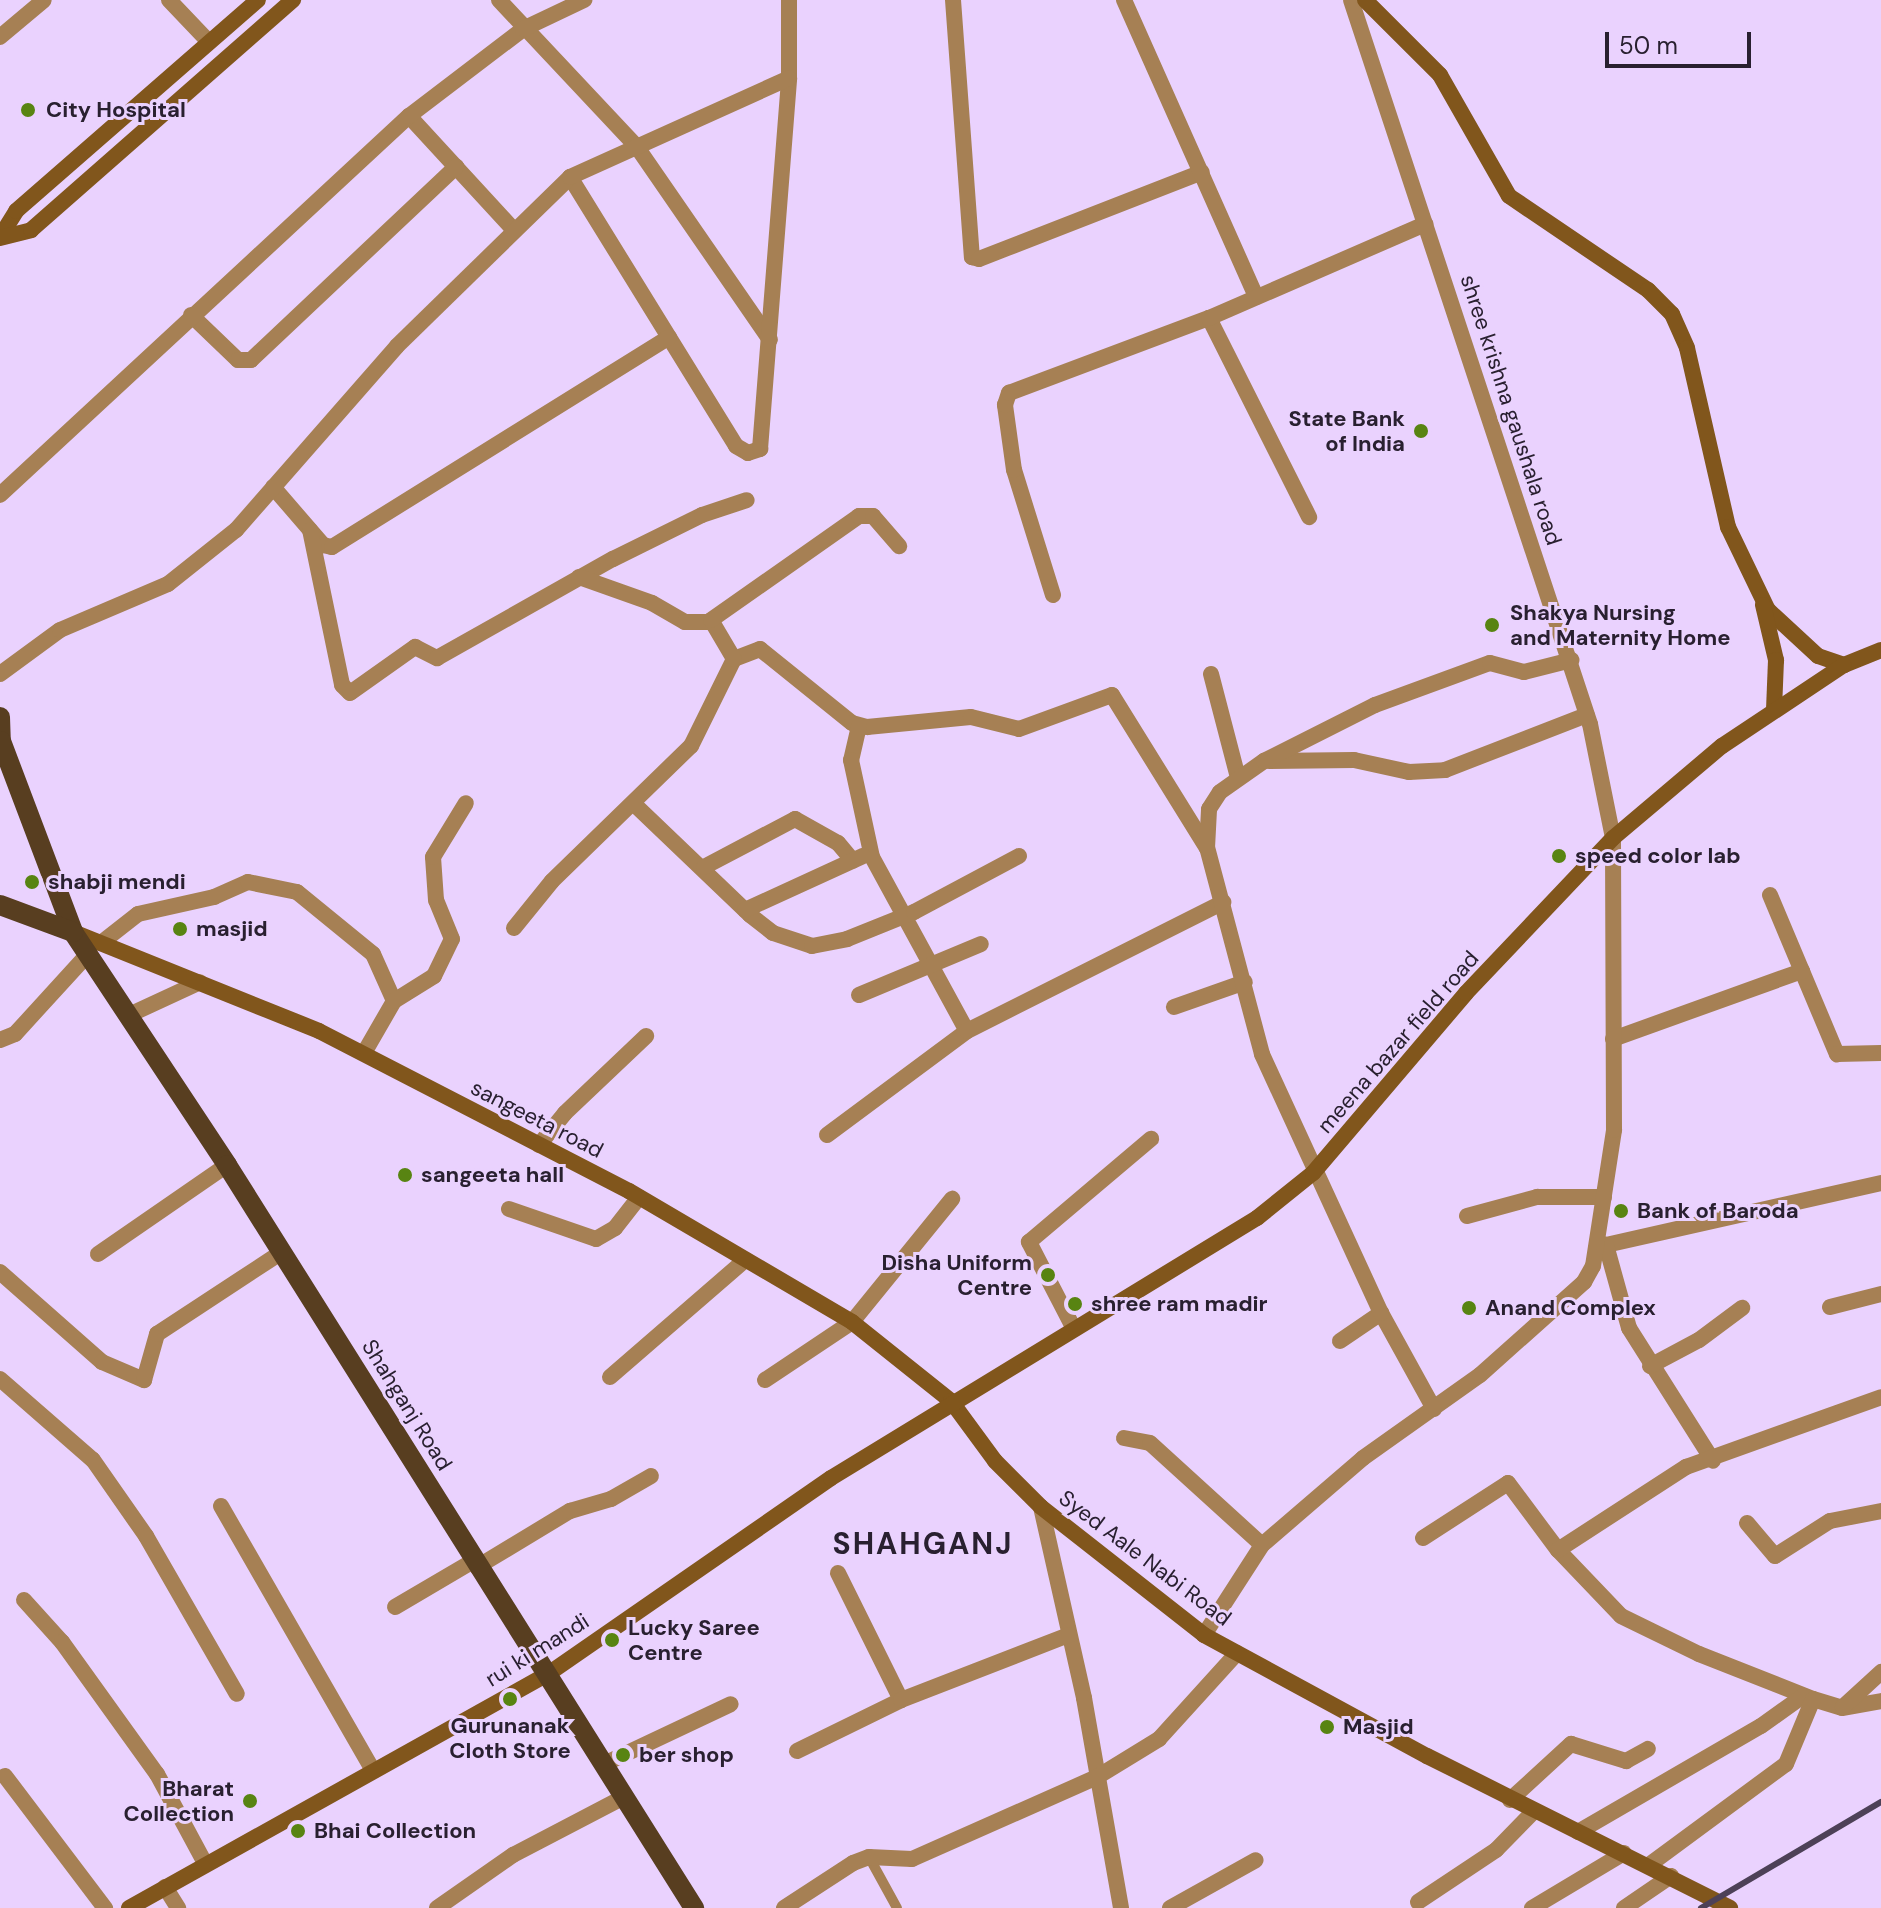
<!DOCTYPE html>
<html>
<head>
<meta charset="utf-8">
<style>
  body { margin:0 }
  #map { position:relative; width:1881px; height:1908px; overflow:hidden; background:#ead2fe; font-family:"DM Sans",sans-serif }
  div>[style] { position:absolute }
  [style*='--x'] { left:calc(var(--x)*1px); top:calc(var(--y)*1px); width:calc(var(--w)*1px); rotate:calc(var(--a)*1deg) }
  .lane>* { height:10px; margin:-5px; padding:0 5px; transform-origin:5px; border-radius:5px; background:#a68054 }
  .street>* { height:16px; margin:-8px; padding:0 8px; transform-origin:8px; border-radius:8px; background:#a68054 }
  .secondary>* { height:16px; margin:-8px; padding:0 8px; transform-origin:8px; border-radius:8px; background:#81561c }
  .primary>* { height:20px; margin:-10px; padding:0 10px; transform-origin:10px; border-radius:10px; background:#583e20 }
  .rail>* { height:6px; margin:-3px; padding:0 3px; transform-origin:3px; border-radius:3px; background:#4d4157 }
  .dots>* { width:22px; height:22px; translate:-50% -50%; box-sizing:border-box; border:4px solid #ead2fe; border-radius:50% }
  span { translate:-50% -50%; white-space:nowrap; text-align:center; line-height:1.15; -webkit-text-stroke:6px #ead2fe; paint-order:stroke }
  .poi-label { font-size:22px; color:#292030; font-weight:700 }
  .left { translate:0 -50%; text-align:left }
  .right { translate:-100% -50%; text-align:right }
  .street-label { font-size:22px; color:#292030 }
  .district-label { font-size:30px; color:#292030; font-weight:700; letter-spacing:2px }
  .scale { position:absolute; left:1605px; top:32px; width:146px; height:36px; box-sizing:border-box; border:4px solid #292030; border-top:0; padding-left:10px; font-size:24px; line-height:28px; white-space:nowrap; color:#292030; -webkit-text-stroke:6px #ead2fe; paint-order:stroke }
</style>
</head>
<body>
<div id="map">
  <div class="lane">
    <div style="--x:869;--y:1857;--w:58;--a:61.2"></div>
  </div>
  <div class="street">
    <div style="--x:169;--y:0;--w:58;--a:46.4"></div>
    <div style="--x:499;--y:0;--w:202;--a:46.8"></div>
    <div style="--x:637;--y:147;--w:234;--a:55.4"></div>
    <div style="--x:953;--y:0;--w:258;--a:85.8"></div>
    <div style="--x:972;--y:257;--w:7;--a:16"></div>
    <div style="--x:979;--y:259;--w:239;--a:-21.3"></div>
    <div style="--x:1124;--y:0;--w:325;--a:66"></div>
    <div style="--x:0;--y:37;--w:57;--a:-40.1"></div>
    <div style="--x:409;--y:116;--w:154;--a:47.4"></div>
    <div style="--x:570;--y:177;--w:316;--a:58.3"></div>
    <div style="--x:736;--y:446;--w:14;--a:30"></div>
    <div style="--x:748;--y:453;--w:13;--a:-18"></div>
    <div style="--x:760;--y:449;--w:372;--a:-85.5"></div>
    <div style="--x:789;--y:78;--w:78;--a:-90"></div>
    <div style="--x:191;--y:315;--w:65;--a:43.8"></div>
    <div style="--x:238;--y:360;--w:13;--a:0"></div>
    <div style="--x:251;--y:360;--w:282;--a:-43.3"></div>
    <div style="--x:1209;--y:318;--w:223;--a:63.3"></div>
    <div style="--x:273;--y:487;--w:77;--a:49.2"></div>
    <div style="--x:323;--y:545;--w:9;--a:13"></div>
    <div style="--x:332;--y:547;--w:397;--a:-31.9"></div>
    <div style="--x:0;--y:495;--w:558;--a:-42.82"></div>
    <div style="--x:409;--y:116;--w:143;--a:-37.3"></div>
    <div style="--x:523;--y:29;--w:68;--a:-25.4"></div>
    <div style="--x:310;--y:530;--w:158;--a:78.3"></div>
    <div style="--x:342;--y:685;--w:11;--a:45"></div>
    <div style="--x:350;--y:693;--w:80;--a:-35.3"></div>
    <div style="--x:415;--y:647;--w:25;--a:27"></div>
    <div style="--x:437;--y:658;--w:202;--a:-29.4"></div>
    <div style="--x:613;--y:559;--w:99;--a:-26.3"></div>
    <div style="--x:702;--y:515;--w:47;--a:-18.4"></div>
    <div style="--x:579;--y:577;--w:77;--a:19.6"></div>
    <div style="--x:652;--y:603;--w:38;--a:30"></div>
    <div style="--x:685;--y:622;--w:24;--a:0"></div>
    <div style="--x:1053;--y:595;--w:131;--a:-107.3"></div>
    <div style="--x:1014;--y:470;--w:66;--a:-97.9"></div>
    <div style="--x:1005;--y:405;--w:13;--a:-72"></div>
    <div style="--x:1009;--y:393;--w:214;--a:-20.6"></div>
    <div style="--x:1209;--y:318;--w:236;--a:-23.5"></div>
    <div style="--x:734;--y:659;--w:28;--a:-21"></div>
    <div style="--x:760;--y:649;--w:118;--a:38.8"></div>
    <div style="--x:852;--y:723;--w:16;--a:15"></div>
    <div style="--x:867;--y:727;--w:104;--a:-5.5"></div>
    <div style="--x:971;--y:717;--w:49;--a:14"></div>
    <div style="--x:1019;--y:729;--w:99;--a:-20.1"></div>
    <div style="--x:1112;--y:695;--w:180;--a:58.2"></div>
    <div style="--x:0;--y:674;--w:74;--a:-36.3"></div>
    <div style="--x:60;--y:630;--w:117;--a:-23.1"></div>
    <div style="--x:168;--y:584;--w:87;--a:-38.5"></div>
    <div style="--x:236;--y:530;--w:244;--a:-48.8"></div>
    <div style="--x:397;--y:346;--w:242;--a:-44.3"></div>
    <div style="--x:570;--y:177;--w:240;--a:-24.3"></div>
    <div style="--x:1211;--y:674;--w:107;--a:75.4"></div>
    <div style="--x:859;--y:726;--w:35;--a:103"></div>
    <div style="--x:851;--y:760;--w:99;--a:77.8"></div>
    <div style="--x:872;--y:857;--w:198;--a:61.4"></div>
    <div style="--x:1269;--y:761;--w:85;--a:-0.7"></div>
    <div style="--x:1354;--y:760;--w:56;--a:12.3"></div>
    <div style="--x:1409;--y:772;--w:36;--a:-3"></div>
    <div style="--x:1445;--y:770;--w:152;--a:-21.2"></div>
    <div style="--x:633;--y:803;--w:162;--a:43.7"></div>
    <div style="--x:750;--y:915;--w:29;--a:38"></div>
    <div style="--x:773;--y:933;--w:41;--a:18.4"></div>
    <div style="--x:812;--y:946;--w:36;--a:-11"></div>
    <div style="--x:847;--y:939;--w:72;--a:-21.9"></div>
    <div style="--x:914;--y:912;--w:119;--a:-28.1"></div>
    <div style="--x:704;--y:867;--w:103;--a:-27.8"></div>
    <div style="--x:795;--y:819;--w:49;--a:29.2"></div>
    <div style="--x:838;--y:843;--w:23;--a:50"></div>
    <div style="--x:1770;--y:895;--w:173;--a:67.2"></div>
    <div style="--x:1837;--y:1054;--w:44;--a:-1.3"></div>
    <div style="--x:745;--y:910;--w:130;--a:-24.6"></div>
    <div style="--x:514;--y:928;--w:60;--a:-51"></div>
    <div style="--x:552;--y:881;--w:194;--a:-44.2"></div>
    <div style="--x:691;--y:746;--w:97;--a:-63.7"></div>
    <div style="--x:734;--y:659;--w:45;--a:-120.5"></div>
    <div style="--x:711;--y:620;--w:181;--a:-35.1"></div>
    <div style="--x:859;--y:516;--w:14;--a:0"></div>
    <div style="--x:873;--y:516;--w:40;--a:49"></div>
    <div style="--x:101;--y:943;--w:47;--a:-38.1"></div>
    <div style="--x:138;--y:914;--w:78;--a:-12.6"></div>
    <div style="--x:214;--y:897;--w:37;--a:-24"></div>
    <div style="--x:248;--y:882;--w:50;--a:11.5"></div>
    <div style="--x:297;--y:892;--w:98;--a:39.2"></div>
    <div style="--x:373;--y:954;--w:51;--a:65.9"></div>
    <div style="--x:394;--y:1001;--w:60;--a:120"></div>
    <div style="--x:859;--y:995;--w:132;--a:-22.7"></div>
    <div style="--x:394;--y:1001;--w:47;--a:-32"></div>
    <div style="--x:434;--y:976;--w:41;--a:-64.1"></div>
    <div style="--x:452;--y:939;--w:42;--a:-112.3"></div>
    <div style="--x:436;--y:900;--w:43;--a:-94"></div>
    <div style="--x:433;--y:857;--w:63;--a:-58.6"></div>
    <div style="--x:1174;--y:1007;--w:75;--a:-19.4"></div>
    <div style="--x:129;--y:1015;--w:78;--a:-24.9"></div>
    <div style="--x:1613;--y:1039;--w:201;--a:-19.8"></div>
    <div style="--x:0;--y:1040;--w:16;--a:-22"></div>
    <div style="--x:15;--y:1034;--w:108;--a:-47.6"></div>
    <div style="--x:827;--y:1135;--w:174;--a:-36.6"></div>
    <div style="--x:967;--y:1031;--w:287;--a:-26.7"></div>
    <div style="--x:539;--y:1145;--w:41;--a:-50.9"></div>
    <div style="--x:565;--y:1113;--w:112;--a:-43.5"></div>
    <div style="--x:509;--y:1209;--w:92;--a:19"></div>
    <div style="--x:596;--y:1239;--w:22;--a:-30"></div>
    <div style="--x:615;--y:1228;--w:39;--a:-52"></div>
    <div style="--x:1467;--y:1216;--w:73;--a:-15.2"></div>
    <div style="--x:1537;--y:1197;--w:67;--a:0"></div>
    <div style="--x:1597;--y:1242;--w:9;--a:18"></div>
    <div style="--x:1606;--y:1245;--w:282;--a:-12.7"></div>
    <div style="--x:1606;--y:1245;--w:86;--a:74.5"></div>
    <div style="--x:1629;--y:1328;--w:157;--a:57.7"></div>
    <div style="--x:98;--y:1254;--w:157;--a:-34.6"></div>
    <div style="--x:0;--y:1272;--w:136;--a:41.4"></div>
    <div style="--x:102;--y:1362;--w:46;--a:23.2"></div>
    <div style="--x:144;--y:1380;--w:48;--a:-74.2"></div>
    <div style="--x:157;--y:1334;--w:149;--a:-33.3"></div>
    <div style="--x:1830;--y:1307;--w:53;--a:-14.3"></div>
    <div style="--x:1073;--y:1327;--w:96;--a:-117.4"></div>
    <div style="--x:1029;--y:1242;--w:160;--a:-40.2"></div>
    <div style="--x:1340;--y:1341;--w:50;--a:-34.3"></div>
    <div style="--x:1650;--y:1366;--w:55;--a:-28"></div>
    <div style="--x:1699;--y:1340;--w:54;--a:-36.7"></div>
    <div style="--x:610;--y:1377;--w:179;--a:-40.9"></div>
    <div style="--x:0;--y:1379;--w:123;--a:41.1"></div>
    <div style="--x:93;--y:1460;--w:93;--a:55.1"></div>
    <div style="--x:146;--y:1536;--w:182;--a:60.1"></div>
    <div style="--x:765;--y:1380;--w:105;--a:-33.7"></div>
    <div style="--x:852;--y:1322;--w:159;--a:-50.9"></div>
    <div style="--x:1434;--y:1409;--w:110;--a:-118.9"></div>
    <div style="--x:1381;--y:1313;--w:285;--a:-114.7"></div>
    <div style="--x:1262;--y:1054;--w:213;--a:-104.9"></div>
    <div style="--x:1207;--y:848;--w:39;--a:-87"></div>
    <div style="--x:1209;--y:809;--w:20;--a:-57"></div>
    <div style="--x:1220;--y:792;--w:54;--a:-35.2"></div>
    <div style="--x:1264;--y:761;--w:124;--a:-26.8"></div>
    <div style="--x:1375;--y:705;--w:122;--a:-20.1"></div>
    <div style="--x:1490;--y:663;--w:35;--a:15"></div>
    <div style="--x:1524;--y:672;--w:49;--a:-14.3"></div>
    <div style="--x:1124;--y:1438;--w:26;--a:11"></div>
    <div style="--x:1150;--y:1443;--w:151;--a:42.3"></div>
    <div style="--x:221;--y:1506;--w:303;--a:60.1"></div>
    <div style="--x:1041;--y:1507;--w:196;--a:77.3"></div>
    <div style="--x:1084;--y:1698;--w:213;--a:80"></div>
    <div style="--x:1747;--y:1523;--w:43;--a:49.7"></div>
    <div style="--x:1775;--y:1556;--w:65;--a:-32.5"></div>
    <div style="--x:1830;--y:1521;--w:52;--a:-11.1"></div>
    <div style="--x:1423;--y:1538;--w:101;--a:-32.9"></div>
    <div style="--x:1508;--y:1483;--w:84;--a:53.3"></div>
    <div style="--x:1558;--y:1550;--w:91;--a:46.3"></div>
    <div style="--x:1621;--y:1616;--w:87;--a:26"></div>
    <div style="--x:1699;--y:1654;--w:123;--a:21.5"></div>
    <div style="--x:1813;--y:1699;--w:30;--a:17"></div>
    <div style="--x:1842;--y:1708;--w:40;--a:-10"></div>
    <div style="--x:1558;--y:1550;--w:153;--a:-33"></div>
    <div style="--x:1686;--y:1467;--w:207;--a:-19.7"></div>
    <div style="--x:477;--y:1567;--w:109;--a:-31.1"></div>
    <div style="--x:570;--y:1511;--w:43;--a:-16.3"></div>
    <div style="--x:611;--y:1499;--w:46;--a:-29.9"></div>
    <div style="--x:838;--y:1573;--w:142;--a:63.6"></div>
    <div style="--x:24;--y:1600;--w:57;--a:47.9"></div>
    <div style="--x:62;--y:1642;--w:163;--a:54.3"></div>
    <div style="--x:157;--y:1774;--w:101;--a:61.7"></div>
    <div style="--x:395;--y:1607;--w:91;--a:-30.5"></div>
    <div style="--x:1204;--y:1635;--w:107;--a:-57.2"></div>
    <div style="--x:1262;--y:1545;--w:133;--a:-40.7"></div>
    <div style="--x:1363;--y:1458;--w:143;--a:-35.4"></div>
    <div style="--x:1480;--y:1375;--w:140;--a:-41.8"></div>
    <div style="--x:1584;--y:1282;--w:18;--a:-61"></div>
    <div style="--x:1593;--y:1266;--w:138;--a:-81.2"></div>
    <div style="--x:1614;--y:1130;--w:292;--a:-90.2"></div>
    <div style="--x:1613;--y:838;--w:116;--a:-101.4"></div>
    <div style="--x:1590;--y:724;--w:762;--a:-108.27"></div>
    <div style="--x:1843;--y:1707;--w:52;--a:-42.6"></div>
    <div style="--x:797;--y:1751;--w:116;--a:-26.1"></div>
    <div style="--x:901;--y:1700;--w:180;--a:-21.2"></div>
    <div style="--x:604;--y:1764;--w:140;--a:-25.3"></div>
    <div style="--x:5;--y:1776;--w:166;--a:52.9"></div>
    <div style="--x:1510;--y:1800;--w:83;--a:-42.6"></div>
    <div style="--x:1571;--y:1744;--w:58;--a:17.2"></div>
    <div style="--x:1626;--y:1761;--w:25;--a:-29"></div>
    <div style="--x:1578;--y:1832;--w:211;--a:-30.1"></div>
    <div style="--x:1761;--y:1726;--w:52;--a:-35.5"></div>
    <div style="--x:1649;--y:1865;--w:170;--a:-36.4"></div>
    <div style="--x:1786;--y:1764;--w:70;--a:-67.4"></div>
    <div style="--x:165;--y:1887;--w:25;--a:58"></div>
    <div style="--x:1418;--y:1902;--w:94;--a:-33.7"></div>
    <div style="--x:1496;--y:1850;--w:54;--a:-45.7"></div>
    <div style="--x:437;--y:1908;--w:93;--a:-34.9"></div>
    <div style="--x:513;--y:1855;--w:125;--a:-27.6"></div>
    <div style="--x:784;--y:1908;--w:82;--a:-33.1"></div>
    <div style="--x:853;--y:1863;--w:17;--a:-21"></div>
    <div style="--x:869;--y:1857;--w:43;--a:2.7"></div>
    <div style="--x:912;--y:1859;--w:202;--a:-23.9"></div>
    <div style="--x:1097;--y:1777;--w:73;--a:-31.5"></div>
    <div style="--x:1159;--y:1739;--w:116;--a:-47.8"></div>
    <div style="--x:1170;--y:1908;--w:98;--a:-29.2"></div>
    <div style="--x:1532;--y:1908;--w:107;--a:-30.9"></div>
    <div style="--x:1624;--y:1908;--w:57;--a:-34.2"></div>
  </div>
  <div class="secondary">
    <div style="--x:1365;--y:0;--w:106;--a:45"></div>
    <div style="--x:1440;--y:75;--w:139;--a:60.3"></div>
    <div style="--x:1509;--y:196;--w:168;--a:34.1"></div>
    <div style="--x:1648;--y:290;--w:34;--a:45"></div>
    <div style="--x:1672;--y:314;--w:37;--a:66"></div>
    <div style="--x:1687;--y:348;--w:184;--a:77.1"></div>
    <div style="--x:1728;--y:527;--w:92;--a:64.3"></div>
    <div style="--x:1768;--y:610;--w:68;--a:42.6"></div>
    <div style="--x:1818;--y:656;--w:28;--a:19"></div>
    <div style="--x:1844;--y:665;--w:40;--a:-22"></div>
    <div style="--x:0;--y:237;--w:31;--a:-58"></div>
    <div style="--x:16;--y:211;--w:321;--a:-41.1"></div>
    <div style="--x:0;--y:238;--w:32;--a:-14"></div>
    <div style="--x:31;--y:230;--w:349;--a:-41.3"></div>
    <div style="--x:1763;--y:605;--w:57;--a:76.7"></div>
    <div style="--x:1776;--y:660;--w:50;--a:92.3"></div>
    <div style="--x:73;--y:932;--w:265;--a:21.9"></div>
    <div style="--x:319;--y:1031;--w:349;--a:27.3"></div>
    <div style="--x:629;--y:1191;--w:259;--a:30.4"></div>
    <div style="--x:852;--y:1322;--w:127;--a:38.6"></div>
    <div style="--x:951;--y:1401;--w:74;--a:53.7"></div>
    <div style="--x:995;--y:1461;--w:65;--a:45"></div>
    <div style="--x:1041;--y:1507;--w:207;--a:38.1"></div>
    <div style="--x:1204;--y:1635;--w:254;--a:28.5"></div>
    <div style="--x:1427;--y:1756;--w:339;--a:26.6"></div>
    <div style="--x:129;--y:1908;--w:480;--a:-29.2"></div>
    <div style="--x:548;--y:1674;--w:344;--a:-34.7"></div>
    <div style="--x:831;--y:1478;--w:499;--a:-31.4"></div>
    <div style="--x:1257;--y:1218;--w:72;--a:-38.8"></div>
    <div style="--x:1313;--y:1173;--w:236;--a:-49.6"></div>
    <div style="--x:1466;--y:993;--w:214;--a:-46.5"></div>
    <div style="--x:1613;--y:838;--w:143;--a:-40.2"></div>
    <div style="--x:1722;--y:746;--w:146;--a:-33.6"></div>
  </div>
  <div class="primary">
    <div style="--x:0;--y:717;--w:24;--a:88"></div>
    <div style="--x:1;--y:741;--w:204;--a:69.3"></div>
    <div style="--x:73;--y:932;--w:279;--a:56.5"></div>
    <div style="--x:227;--y:1165;--w:878;--a:57.85"></div>
    <div style="--x:0;--y:905;--w:78;--a:20.3"></div>
  </div>
  <div class="rail">
    <div style="--x:1701;--y:1908;--w:209;--a:-30.5"></div>
  </div>
  <div class="dots">
    <div style="left:28px;top:110px;background:#588412"></div>
    <div style="left:1421px;top:431px;background:#588412"></div>
    <div style="left:1492px;top:625px;background:#588412"></div>
    <div style="left:1559px;top:856px;background:#588412"></div>
    <div style="left:32px;top:882px;background:#588412"></div>
    <div style="left:180px;top:929px;background:#588412"></div>
    <div style="left:405px;top:1175px;background:#588412"></div>
    <div style="left:1621px;top:1211px;background:#588412"></div>
    <div style="left:1048px;top:1275px;background:#588412"></div>
    <div style="left:1075px;top:1304px;background:#588412"></div>
    <div style="left:1469px;top:1308px;background:#588412"></div>
    <div style="left:612px;top:1640px;background:#588412"></div>
    <div style="left:510px;top:1699px;background:#588412"></div>
    <div style="left:1327px;top:1727px;background:#588412"></div>
    <div style="left:623px;top:1755px;background:#588412"></div>
    <div style="left:250px;top:1801px;background:#588412"></div>
    <div style="left:298px;top:1831px;background:#588412"></div>
  </div>
  <div class="poi-label">
    <span class="left" style="left:46px;top:110px">City Hospital</span>
    <span class="right" style="left:1405px;top:431px">State Bank<br>of India</span>
    <span class="left" style="left:1510px;top:625px">Shakya Nursing<br>and Maternity Home</span>
    <span class="left" style="left:1575px;top:856px">speed color lab</span>
    <span class="left" style="left:48px;top:882px">shabji mendi</span>
    <span class="left" style="left:196px;top:929px">masjid</span>
    <span class="left" style="left:421px;top:1175px">sangeeta hall</span>
    <span class="left" style="left:1637px;top:1211px">Bank of Baroda</span>
    <span class="right" style="left:1032px;top:1275px">Disha Uniform<br>Centre</span>
    <span class="left" style="left:1091px;top:1304px">shree ram madir</span>
    <span class="left" style="left:1485px;top:1308px">Anand Complex</span>
    <span class="left" style="left:628px;top:1640px">Lucky Saree<br>Centre</span>
    <span style="left:510px;top:1738px">Gurunanak<br>Cloth Store</span>
    <span class="left" style="left:1343px;top:1727px">Masjid</span>
    <span class="left" style="left:639px;top:1755px">ber shop</span>
    <span class="right" style="left:234px;top:1801px">Bharat<br>Collection</span>
    <span class="left" style="left:314px;top:1831px">Bhai Collection</span>
  </div>
  <div class="street-label">
    <span style="left:1511px;top:410px;rotate:72deg">shree krishna gaushala road</span>
    <span style="left:1398px;top:1042px;rotate:-49deg">meena bazar field road</span>
    <span style="left:537px;top:1119px;rotate:27deg">sangeeta road</span>
    <span style="left:407px;top:1405px;rotate:58deg">Shahganj Road</span>
    <span style="left:1145px;top:1558px;rotate:37deg">Syed Aale Nabi Road</span>
    <span style="left:537px;top:1650px;rotate:-32deg">rui ki mandi</span>
  </div>
  <div class="district-label">
    <span style="left:923px;top:1544px">SHAHGANJ</span>
  </div>
  <div class="scale">50 m</div>
</div>
</body>
</html>
